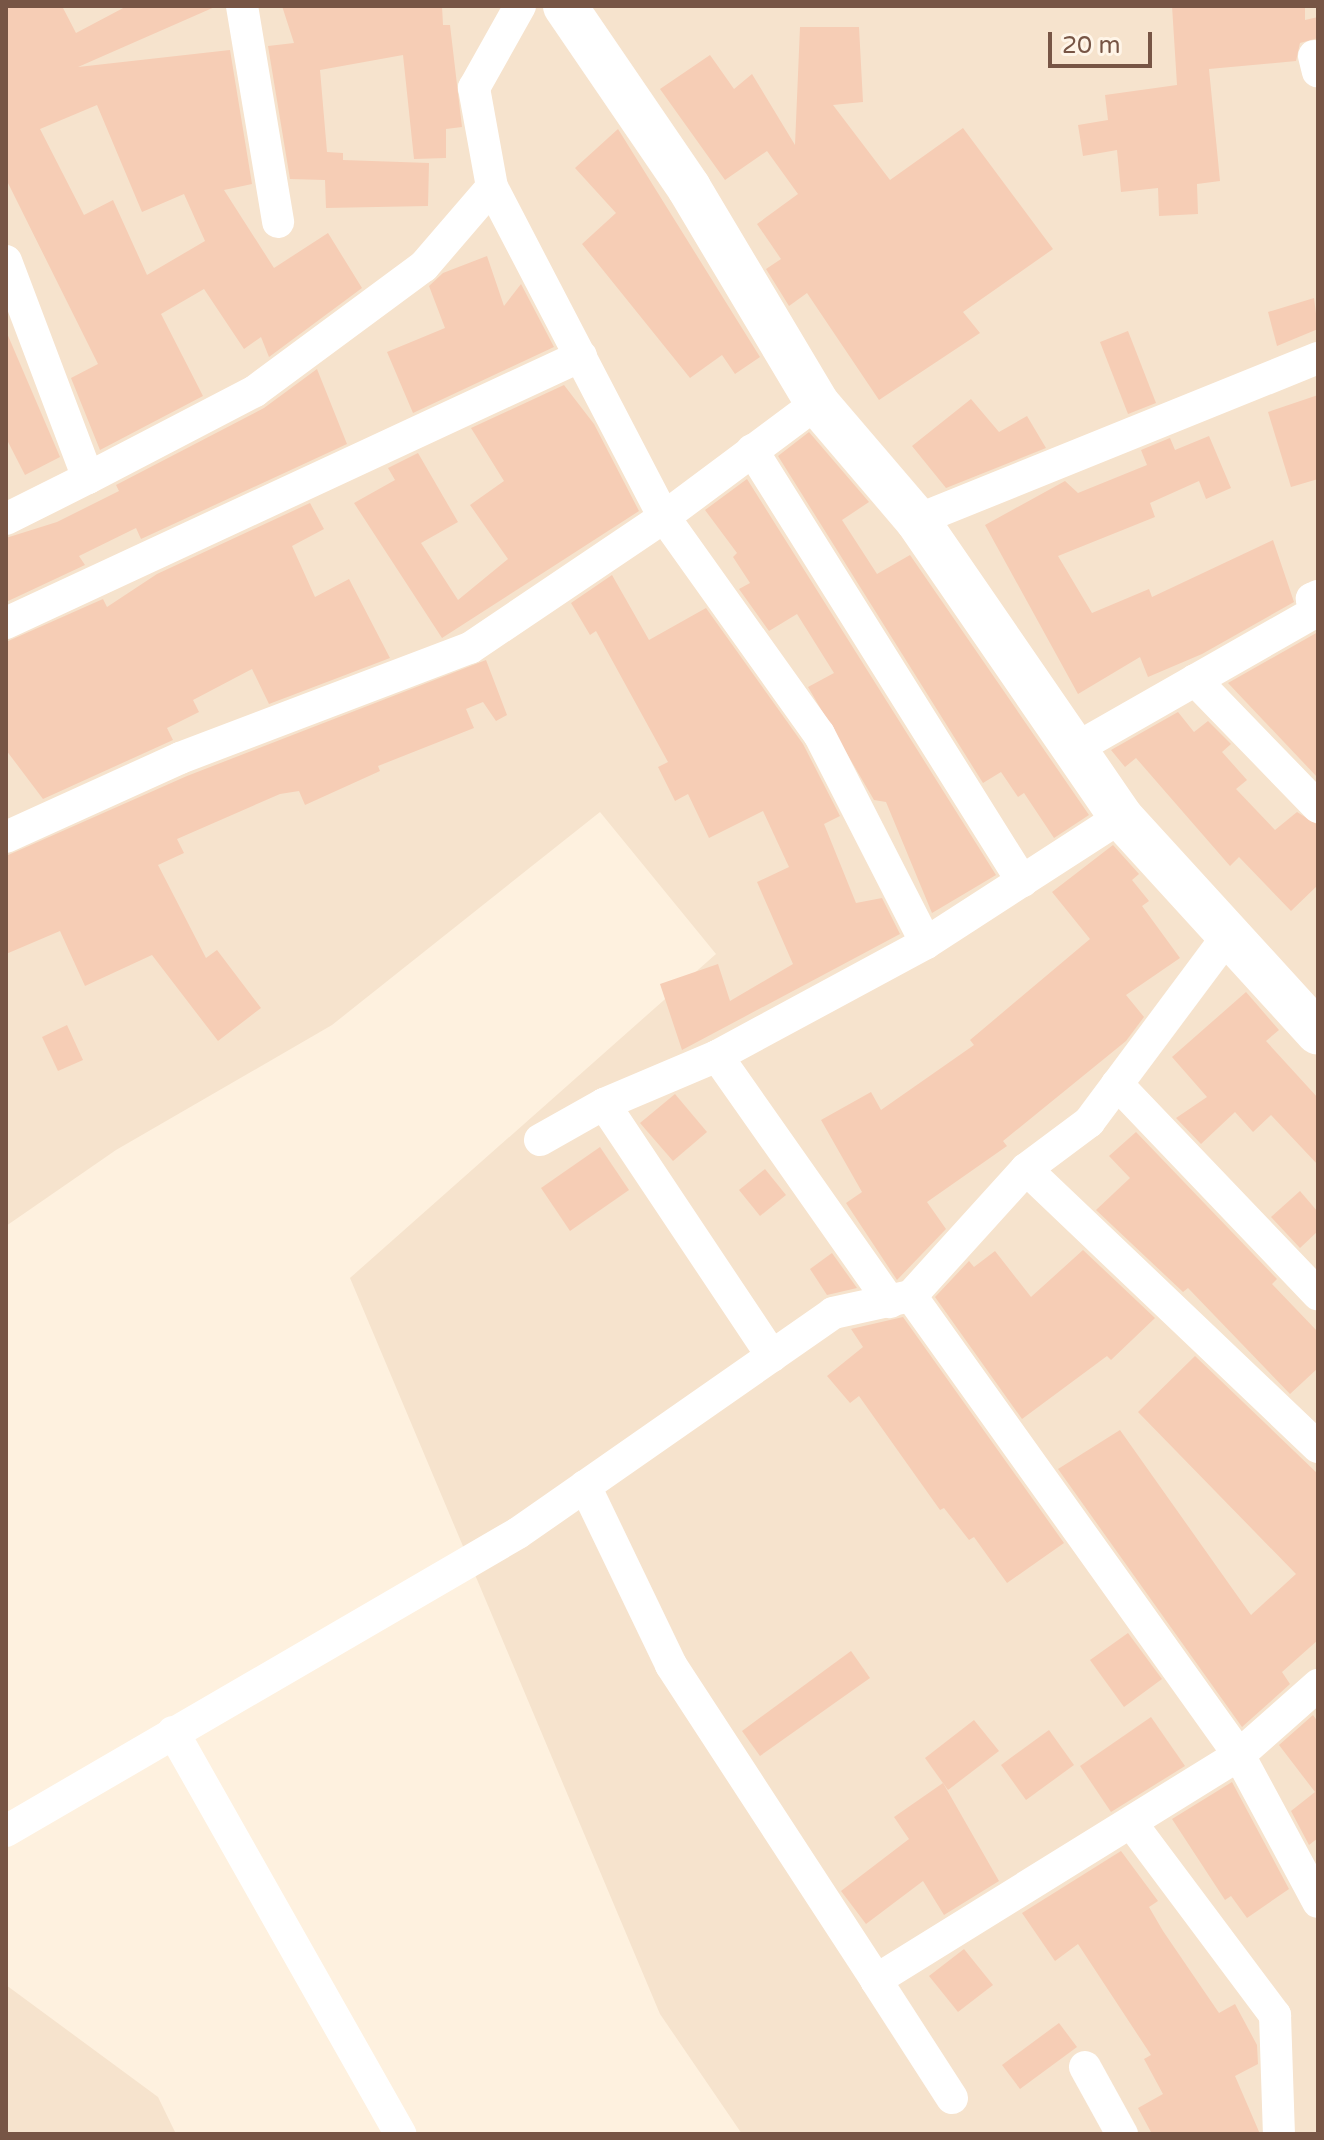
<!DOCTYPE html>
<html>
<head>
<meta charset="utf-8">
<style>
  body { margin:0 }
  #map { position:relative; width:1324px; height:2140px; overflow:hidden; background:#fef1df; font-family:"Varela Round",sans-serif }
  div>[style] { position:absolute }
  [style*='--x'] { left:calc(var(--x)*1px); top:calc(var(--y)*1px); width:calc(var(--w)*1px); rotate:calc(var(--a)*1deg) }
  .residential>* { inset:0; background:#f6e3cd }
  .building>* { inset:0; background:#f6cdb5 }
  .street>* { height:32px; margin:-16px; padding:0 16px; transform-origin:16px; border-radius:16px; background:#fff }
  .secondary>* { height:44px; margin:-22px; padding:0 22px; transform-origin:22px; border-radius:22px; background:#fff }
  span { translate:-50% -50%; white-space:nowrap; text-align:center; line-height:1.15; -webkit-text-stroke:6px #fff5e8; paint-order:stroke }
  .frame { position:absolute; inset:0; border:8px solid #775545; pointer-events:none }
  .scale { position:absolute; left:1048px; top:32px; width:104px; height:36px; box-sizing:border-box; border:4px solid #775545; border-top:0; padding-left:10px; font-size:24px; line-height:28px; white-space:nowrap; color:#775545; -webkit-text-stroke:6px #fff5e8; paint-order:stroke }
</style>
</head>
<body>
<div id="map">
  <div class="residential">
    <div style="clip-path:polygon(6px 6px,1318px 6px,1318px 2134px,742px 2134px,660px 2014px,350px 1278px,716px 954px,600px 812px,332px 1025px,116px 1150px,6px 1226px)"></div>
    <div style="clip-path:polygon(6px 1985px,158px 2097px,176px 2134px,6px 2134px)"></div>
  </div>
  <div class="building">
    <div style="clip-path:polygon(evenodd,6px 6px,62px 6px,76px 33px,127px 6px,217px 6px,78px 67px,230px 50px,252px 184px,224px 190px,274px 268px,328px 233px,362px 288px,269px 357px,261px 337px,244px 349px,204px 289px,161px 314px,203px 396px,100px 450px,71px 378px,98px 364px,6px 179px,6px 6px,97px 105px,142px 212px,184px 194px,205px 241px,147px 275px,113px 200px,84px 215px,40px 129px,97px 105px)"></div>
    <div style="clip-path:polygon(282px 6px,442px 6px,443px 25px,450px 25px,462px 127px,446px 129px,446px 158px,414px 159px,403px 55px,320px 70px,327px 152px,343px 153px,343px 160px,429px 163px,428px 206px,326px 208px,325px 180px,290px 179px,268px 46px,294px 43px)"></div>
    <div style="clip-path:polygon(1172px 6px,1305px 6px,1305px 20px,1318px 17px,1318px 38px,1300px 43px,1296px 61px,1209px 69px,1220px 181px,1197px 184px,1198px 214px,1159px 216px,1158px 188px,1121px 192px,1117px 150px,1083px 156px,1078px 125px,1108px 120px,1105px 95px,1177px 85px)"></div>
    <div style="clip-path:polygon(800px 27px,859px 27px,863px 102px,833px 105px,890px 180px,963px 128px,1053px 249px,963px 312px,980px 333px,879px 400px,807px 293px,789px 306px,766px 269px,781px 259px,757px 224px,798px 194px,767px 151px,725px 180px,660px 89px,710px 55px,734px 89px,752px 74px,795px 145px)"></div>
    <div style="clip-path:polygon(618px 129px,760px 357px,735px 374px,722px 355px,690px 378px,582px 244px,616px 213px,575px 168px)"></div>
    <div style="clip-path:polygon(487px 256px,504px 306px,521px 284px,554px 347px,413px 413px,387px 352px,445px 328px,429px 286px,443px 273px)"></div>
    <div style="clip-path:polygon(1314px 298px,1318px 329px,1277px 346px,1268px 312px)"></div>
    <div style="clip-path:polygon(6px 331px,60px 457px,25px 475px,6px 438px)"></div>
    <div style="clip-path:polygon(1128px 331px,1156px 403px,1128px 414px,1100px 342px)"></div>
    <div style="clip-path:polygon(317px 369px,347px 444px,141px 539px,136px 528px,79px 556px,85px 565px,6px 602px,6px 538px,57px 522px,119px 491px,116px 485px,264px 408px)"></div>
    <div style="clip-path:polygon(564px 385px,594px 424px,639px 511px,442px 638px,354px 503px,395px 480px,388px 468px,418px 453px,458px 522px,421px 543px,458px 600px,508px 559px,470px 505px,504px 481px,471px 428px)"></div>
    <div style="clip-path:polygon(1318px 395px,1318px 479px,1291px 487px,1268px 412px)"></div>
    <div style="clip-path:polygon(971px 399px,999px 432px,1027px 416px,1046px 448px,946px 488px,912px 446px)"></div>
    <div style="clip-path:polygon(809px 432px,869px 502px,842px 520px,877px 574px,910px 555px,1089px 815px,1054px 838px,1024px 793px,1018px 797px,1001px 772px,983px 783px,778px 456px)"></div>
    <div style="clip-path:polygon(1209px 436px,1231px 488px,1206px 499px,1199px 481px,1150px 503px,1155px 517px,1058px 556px,1092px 613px,1149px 589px,1152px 597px,1273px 540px,1294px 602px,1202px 654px,1148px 677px,1140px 657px,1078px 694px,985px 525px,1065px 481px,1078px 493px,1147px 465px,1141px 450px,1170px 438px,1175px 450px)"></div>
    <div style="clip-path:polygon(747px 479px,996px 875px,932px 913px,886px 802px,874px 800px,808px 687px,834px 673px,797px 614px,769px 631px,739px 589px,750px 583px,733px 557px,737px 553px,705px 510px)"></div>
    <div style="clip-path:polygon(310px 503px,324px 529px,292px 546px,315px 597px,349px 579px,390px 658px,269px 704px,252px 669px,193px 700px,199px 712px,167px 728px,173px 740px,43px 799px,6px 750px,6px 642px,103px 599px,107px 607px,157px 574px)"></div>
    <div style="clip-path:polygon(612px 575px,649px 640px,706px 608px,803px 744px,840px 816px,824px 824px,856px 903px,882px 898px,900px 934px,682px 1050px,660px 984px,718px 964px,730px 1001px,793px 964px,757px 882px,789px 867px,763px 811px,709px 838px,688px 794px,675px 801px,658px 767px,668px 762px,596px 631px,590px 635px,571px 603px)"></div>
    <div style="clip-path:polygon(1318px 632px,1318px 778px,1228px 683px)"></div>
    <div style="clip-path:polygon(486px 660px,507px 715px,496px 721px,483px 702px,466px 709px,474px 728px,378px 766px,380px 771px,305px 805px,299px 791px,280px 794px,177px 839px,184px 853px,158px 865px,206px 958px,217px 950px,261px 1008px,218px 1041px,152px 955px,85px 986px,60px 931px,6px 954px,6px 856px,187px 776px)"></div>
    <div style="clip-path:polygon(1178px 712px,1194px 732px,1208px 721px,1231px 744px,1222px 752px,1247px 780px,1236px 789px,1275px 830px,1297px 812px,1318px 825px,1318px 885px,1291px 911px,1239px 857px,1230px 866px,1136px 758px,1125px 767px,1111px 750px)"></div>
    <div style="clip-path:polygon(1113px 845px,1139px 874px,1132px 880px,1149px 901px,1142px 906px,1180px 958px,1126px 995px,1144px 1017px,1126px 1041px,1003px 1141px,1007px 1146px,927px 1202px,946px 1229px,897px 1280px,846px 1203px,862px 1192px,821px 1120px,871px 1092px,881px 1110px,974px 1045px,970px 1040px,1090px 939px,1052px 892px)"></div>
    <div style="clip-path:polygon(1246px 992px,1279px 1030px,1266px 1041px,1318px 1098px,1318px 1165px,1271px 1115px,1253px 1132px,1235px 1112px,1201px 1144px,1176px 1118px,1207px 1097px,1172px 1057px)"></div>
    <div style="clip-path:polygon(67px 1025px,83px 1060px,58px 1071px,42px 1037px)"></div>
    <div style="clip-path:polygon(675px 1094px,707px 1132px,673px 1161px,640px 1123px)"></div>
    <div style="clip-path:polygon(1136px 1132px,1277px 1279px,1272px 1284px,1318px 1332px,1318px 1368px,1290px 1394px,1188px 1288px,1183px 1292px,1096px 1210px,1130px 1178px,1109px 1156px)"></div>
    <div style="clip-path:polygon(600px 1147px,629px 1190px,570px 1231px,541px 1188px)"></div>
    <div style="clip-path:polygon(765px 1169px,786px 1195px,760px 1216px,739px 1190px)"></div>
    <div style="clip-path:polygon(1300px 1191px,1318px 1212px,1318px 1231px,1300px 1248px,1271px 1217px)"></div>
    <div style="clip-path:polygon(1083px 1250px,1155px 1318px,1111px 1360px,1107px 1356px,1022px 1419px,935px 1297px,969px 1261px,974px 1267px,995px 1251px,1031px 1297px)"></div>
    <div style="clip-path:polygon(832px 1253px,857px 1288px,827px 1295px,810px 1269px)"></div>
    <div style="clip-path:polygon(903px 1317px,1064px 1543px,1007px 1583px,974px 1537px,969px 1540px,944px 1508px,940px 1510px,859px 1396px,850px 1403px,827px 1376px,863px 1347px,851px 1329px)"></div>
    <div style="clip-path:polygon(1195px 1356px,1318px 1474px,1318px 1640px,1282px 1672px,1290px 1684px,1242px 1727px,1058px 1469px,1120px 1430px,1251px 1615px,1296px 1574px,1138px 1412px)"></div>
    <div style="clip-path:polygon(1128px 1633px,1162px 1679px,1124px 1707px,1090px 1660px)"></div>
    <div style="clip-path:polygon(851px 1651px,870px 1678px,760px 1756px,742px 1731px)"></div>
    <div style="clip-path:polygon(1313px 1715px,1318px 1722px,1318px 1838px,1309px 1845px,1291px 1811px,1315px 1792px,1279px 1745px)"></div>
    <div style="clip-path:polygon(1151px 1717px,1185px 1766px,1111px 1812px,1080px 1766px)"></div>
    <div style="clip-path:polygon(974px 1720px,999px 1751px,948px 1790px,925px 1758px)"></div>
    <div style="clip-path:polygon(1049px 1730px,1074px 1765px,1026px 1800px,1001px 1765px)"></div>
    <div style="clip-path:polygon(1232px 1782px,1289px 1889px,1247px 1918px,1231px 1896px,1225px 1900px,1172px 1819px)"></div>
    <div style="clip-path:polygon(943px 1783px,999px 1881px,944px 1915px,923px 1881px,866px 1924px,841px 1891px,909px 1839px,894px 1817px)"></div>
    <div style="clip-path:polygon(1121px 1851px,1158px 1901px,1149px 1907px,1163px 1931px,1219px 2013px,1235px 2004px,1257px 2045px,1258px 2064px,1235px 2076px,1260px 2134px,1152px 2134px,1138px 2108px,1163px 2094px,1144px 2059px,1151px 2055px,1078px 1944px,1055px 1961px,1022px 1913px)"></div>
    <div style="clip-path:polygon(964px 1949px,993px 1985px,958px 2012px,929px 1976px)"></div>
    <div style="clip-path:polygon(1059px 2023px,1077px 2047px,1020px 2089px,1002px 2065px)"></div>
  </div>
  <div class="street">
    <div style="--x:242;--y:6;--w:219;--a:80.5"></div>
    <div style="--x:1314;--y:56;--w:16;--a:76"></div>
    <div style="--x:492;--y:187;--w:372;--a:62.5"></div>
    <div style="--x:664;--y:517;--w:267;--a:54.5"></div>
    <div style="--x:819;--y:734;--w:235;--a:62.9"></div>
    <div style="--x:926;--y:943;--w:232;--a:-32.9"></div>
    <div style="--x:6;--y:261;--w:232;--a:69.3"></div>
    <div style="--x:88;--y:478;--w:188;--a:-27.5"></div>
    <div style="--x:255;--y:391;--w:210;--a:-36.5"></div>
    <div style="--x:424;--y:266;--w:104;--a:-49.3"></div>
    <div style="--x:492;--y:187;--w:101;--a:-100.3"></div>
    <div style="--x:474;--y:88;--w:94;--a:-60.7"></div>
    <div style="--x:752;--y:450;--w:509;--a:57.93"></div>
    <div style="--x:6;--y:519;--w:92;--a:-26.6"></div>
    <div style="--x:917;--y:520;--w:432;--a:-22"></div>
    <div style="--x:6;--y:623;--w:634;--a:-24.91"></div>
    <div style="--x:1195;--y:680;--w:177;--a:45.9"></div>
    <div style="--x:1073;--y:750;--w:282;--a:-29.7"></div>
    <div style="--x:1318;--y:610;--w:13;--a:-119"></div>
    <div style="--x:1312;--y:599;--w:7;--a:-27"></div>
    <div style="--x:6;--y:837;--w:191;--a:-24.4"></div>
    <div style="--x:180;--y:758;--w:310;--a:-20.8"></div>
    <div style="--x:470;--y:648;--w:234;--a:-34"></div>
    <div style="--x:664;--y:517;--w:191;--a:-36.7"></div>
    <div style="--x:717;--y:1056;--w:301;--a:54.9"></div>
    <div style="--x:1117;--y:1084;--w:291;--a:46.3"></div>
    <div style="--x:604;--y:1104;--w:303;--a:56.3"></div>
    <div style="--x:540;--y:1140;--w:73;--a:-29.4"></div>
    <div style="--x:604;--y:1104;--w:123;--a:-23"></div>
    <div style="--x:717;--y:1056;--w:238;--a:-28.4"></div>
    <div style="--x:1026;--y:1169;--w:403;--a:43.6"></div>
    <div style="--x:911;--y:1296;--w:564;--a:54.45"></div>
    <div style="--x:1239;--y:1755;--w:167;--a:61.7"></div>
    <div style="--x:585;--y:1486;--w:199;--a:64.3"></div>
    <div style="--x:671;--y:1665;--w:376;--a:56.9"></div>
    <div style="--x:173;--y:1732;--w:462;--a:60.5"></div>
    <div style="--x:1132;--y:1824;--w:239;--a:53.2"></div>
    <div style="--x:1275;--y:2015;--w:119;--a:88.1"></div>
    <div style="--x:6;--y:1831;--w:592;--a:-30.2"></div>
    <div style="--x:518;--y:1533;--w:384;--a:-34.9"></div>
    <div style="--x:833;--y:1313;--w:80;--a:-12.3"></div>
    <div style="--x:911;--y:1296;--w:171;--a:-47.8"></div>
    <div style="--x:1026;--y:1169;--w:79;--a:-36.7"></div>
    <div style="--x:1089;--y:1122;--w:234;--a:-53.3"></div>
    <div style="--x:1085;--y:2067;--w:77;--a:61.1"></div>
    <div style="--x:952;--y:2098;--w:140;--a:-122.8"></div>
    <div style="--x:876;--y:1980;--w:427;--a:-31.8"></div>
    <div style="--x:1239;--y:1755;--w:106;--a:-41.5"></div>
  </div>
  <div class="secondary">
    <div style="--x:565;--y:6;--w:220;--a:55.7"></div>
    <div style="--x:689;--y:188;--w:250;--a:59.2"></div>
    <div style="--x:817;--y:403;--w:154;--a:49.5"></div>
    <div style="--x:917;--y:520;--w:360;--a:55.5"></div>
    <div style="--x:1121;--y:817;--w:292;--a:47.6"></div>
  </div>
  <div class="frame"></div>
  <div class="scale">20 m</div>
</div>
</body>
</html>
